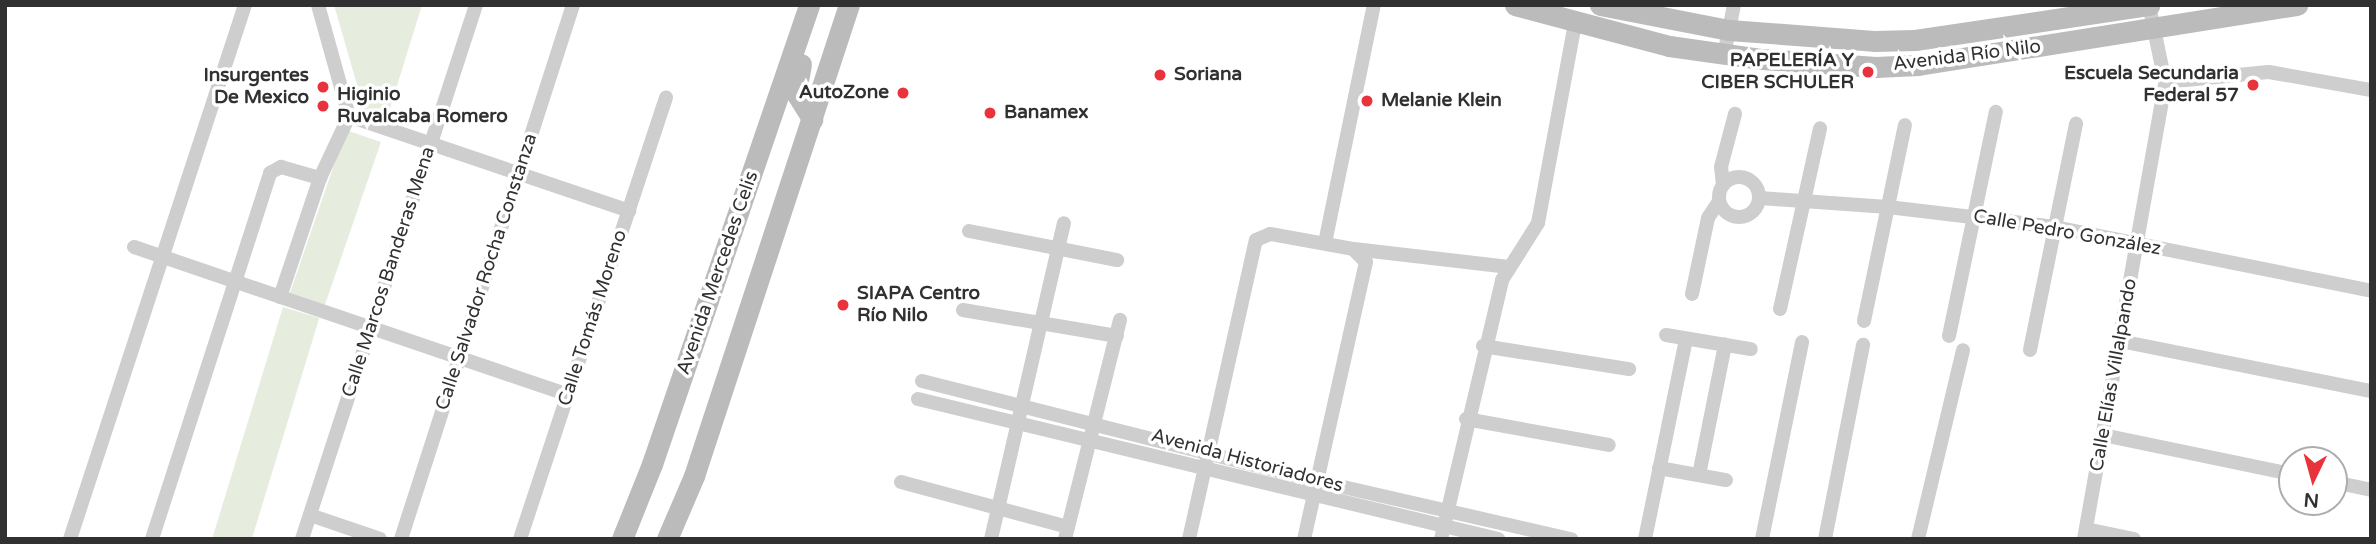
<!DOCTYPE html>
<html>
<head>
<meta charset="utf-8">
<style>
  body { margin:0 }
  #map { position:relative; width:2376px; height:544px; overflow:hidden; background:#fff; font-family:"Varela Round",sans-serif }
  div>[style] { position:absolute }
  .green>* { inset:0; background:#e6eddf; transform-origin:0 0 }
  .minor>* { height:14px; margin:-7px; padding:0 7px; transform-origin:7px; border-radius:7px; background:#cecece }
  .minor>.ring { margin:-7px; padding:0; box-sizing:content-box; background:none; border:14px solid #cecece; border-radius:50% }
  .secondary>* { height:21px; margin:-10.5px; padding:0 10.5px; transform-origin:10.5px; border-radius:10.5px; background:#bbb }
  .dots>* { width:19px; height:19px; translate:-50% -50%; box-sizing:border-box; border:4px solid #fff; border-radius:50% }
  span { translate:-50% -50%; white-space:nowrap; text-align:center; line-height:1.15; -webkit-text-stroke:7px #fff; paint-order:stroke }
  .street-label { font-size:19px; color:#313131 }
  .poi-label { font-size:19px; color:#313131; font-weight:700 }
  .right { translate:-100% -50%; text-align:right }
  .left { translate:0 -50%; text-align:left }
  .frame { position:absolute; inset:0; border:7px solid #313131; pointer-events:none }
  .north { position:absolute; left:2278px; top:446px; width:70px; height:70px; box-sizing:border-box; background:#fff; border:2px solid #adadad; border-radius:50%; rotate:185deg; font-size:19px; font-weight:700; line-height:28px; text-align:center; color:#313131 }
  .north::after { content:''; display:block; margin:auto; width:24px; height:32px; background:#e8323c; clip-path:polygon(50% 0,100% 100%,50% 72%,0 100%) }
</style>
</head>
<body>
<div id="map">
  <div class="green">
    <div style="clip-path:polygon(334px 5px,422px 5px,387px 118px,364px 109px)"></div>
    <div style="left:346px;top:130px;width:37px;height:172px;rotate:19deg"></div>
    <div style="left:283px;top:307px;width:38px;height:244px;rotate:17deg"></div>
  </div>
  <div class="minor">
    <div style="left:318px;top:5px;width:115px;rotate:74.4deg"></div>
    <div style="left:1724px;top:55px;width:51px;rotate:-78.7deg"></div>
    <div style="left:2165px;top:82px;width:104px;rotate:-5.5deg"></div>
    <div style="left:2269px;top:72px;width:104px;rotate:10deg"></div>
    <div style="left:349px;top:116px;width:296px;rotate:18.7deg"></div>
    <div class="ring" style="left:1719px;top:177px;width:26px;height:26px"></div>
    <div style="left:1723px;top:185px;width:18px;rotate:-96deg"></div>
    <div style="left:1721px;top:167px;width:55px;rotate:-75.2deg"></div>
    <div style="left:1760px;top:198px;width:128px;rotate:4deg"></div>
    <div style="left:1888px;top:207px;width:168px;rotate:6.8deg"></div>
    <div style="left:2055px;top:227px;width:322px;rotate:11.4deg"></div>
    <div style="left:969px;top:231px;width:151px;rotate:11.1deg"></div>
    <div style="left:1325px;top:243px;width:243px;rotate:-78.4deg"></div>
    <div style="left:134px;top:247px;width:459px;rotate:18.8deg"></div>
    <div style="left:1354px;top:249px;width:156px;rotate:6.6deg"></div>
    <div style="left:1692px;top:294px;width:78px;rotate:-78.1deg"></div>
    <div style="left:1708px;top:218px;width:20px;rotate:-57deg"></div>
    <div style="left:280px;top:297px;width:126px;rotate:-71.4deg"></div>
    <div style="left:320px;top:178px;width:68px;rotate:-64.9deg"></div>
    <div style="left:1780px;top:309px;width:185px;rotate:-77.5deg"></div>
    <div style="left:963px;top:310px;width:156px;rotate:9.6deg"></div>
    <div style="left:1864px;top:321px;width:200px;rotate:-78.2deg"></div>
    <div style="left:1666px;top:335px;width:86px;rotate:9.4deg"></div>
    <div style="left:1949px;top:336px;width:229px;rotate:-78.2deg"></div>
    <div style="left:2120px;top:341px;width:256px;rotate:11.3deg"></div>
    <div style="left:1483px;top:346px;width:148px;rotate:9deg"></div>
    <div style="left:2030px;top:350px;width:231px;rotate:-78.5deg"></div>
    <div style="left:922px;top:381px;width:407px;rotate:14.2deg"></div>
    <div style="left:1317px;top:481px;width:261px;rotate:12.9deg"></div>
    <div style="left:918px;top:399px;width:597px;rotate:13.57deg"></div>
    <div style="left:1466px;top:419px;width:145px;rotate:10.3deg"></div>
    <div style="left:2103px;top:435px;width:193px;rotate:11.7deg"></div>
    <div style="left:1659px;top:468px;width:68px;rotate:10.2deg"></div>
    <div style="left:1699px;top:475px;width:133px;rotate:-78.7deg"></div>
    <div style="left:901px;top:482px;width:173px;rotate:15.1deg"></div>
    <div style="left:2334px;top:482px;width:38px;rotate:12deg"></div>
    <div style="left:310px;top:515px;width:74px;rotate:18.9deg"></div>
    <div style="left:2086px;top:529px;width:49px;rotate:11.8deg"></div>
    <div style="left:70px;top:539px;width:562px;rotate:-71.86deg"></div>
    <div style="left:152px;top:539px;width:385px;rotate:-72.1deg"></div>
    <div style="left:270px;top:173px;width:13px;rotate:-29deg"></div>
    <div style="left:281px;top:167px;width:41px;rotate:15.8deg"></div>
    <div style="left:302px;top:539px;width:562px;rotate:-71.95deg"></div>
    <div style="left:401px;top:539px;width:561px;rotate:-72.15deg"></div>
    <div style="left:520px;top:539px;width:465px;rotate:-71.7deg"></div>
    <div style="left:991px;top:539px;width:324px;rotate:-77deg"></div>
    <div style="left:1065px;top:539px;width:226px;rotate:-75.9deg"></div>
    <div style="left:1189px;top:539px;width:306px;rotate:-77.4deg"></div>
    <div style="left:1256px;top:240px;width:15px;rotate:-23deg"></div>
    <div style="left:1270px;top:234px;width:84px;rotate:10.2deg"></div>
    <div style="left:1353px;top:249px;width:18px;rotate:45deg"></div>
    <div style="left:1366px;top:262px;width:284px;rotate:102.6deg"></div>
    <div style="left:1441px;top:539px;width:266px;rotate:-76.7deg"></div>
    <div style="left:1502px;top:280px;width:67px;rotate:-57.7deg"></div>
    <div style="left:1538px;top:223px;width:203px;rotate:-79.5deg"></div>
    <div style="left:1645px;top:539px;width:204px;rotate:-78.4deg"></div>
    <div style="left:1762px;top:539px;width:201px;rotate:-78.5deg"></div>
    <div style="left:1825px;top:539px;width:198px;rotate:-78.9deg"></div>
    <div style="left:1918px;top:539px;width:194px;rotate:-76.6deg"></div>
    <div style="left:2084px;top:539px;width:464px;rotate:-79.9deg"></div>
    <div style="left:2165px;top:82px;width:79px;rotate:-101.7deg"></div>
  </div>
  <div class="secondary">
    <div style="left:1515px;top:5px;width:159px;rotate:14.9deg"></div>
    <div style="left:1669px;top:46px;width:94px;rotate:8deg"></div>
    <div style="left:1762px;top:59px;width:114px;rotate:4deg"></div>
    <div style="left:1876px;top:67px;width:42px;rotate:-2.7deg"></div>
    <div style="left:1918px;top:65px;width:384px;rotate:-9deg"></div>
    <div style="left:1600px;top:5px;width:131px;rotate:11deg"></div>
    <div style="left:1729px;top:30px;width:145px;rotate:4.3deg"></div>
    <div style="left:1874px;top:41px;width:41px;rotate:-1.4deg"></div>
    <div style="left:1915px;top:40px;width:237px;rotate:-8.5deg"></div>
    <div style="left:801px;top:64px;width:29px;rotate:100deg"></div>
    <div style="left:796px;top:93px;width:31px;rotate:58deg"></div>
    <div style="left:622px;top:539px;width:81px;rotate:-68.2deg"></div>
    <div style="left:652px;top:464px;width:485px;rotate:-71.1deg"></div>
    <div style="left:667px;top:539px;width:69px;rotate:-66.8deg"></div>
    <div style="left:694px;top:476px;width:496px;rotate:-71.8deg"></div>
  </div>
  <div class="dots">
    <div style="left:1868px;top:72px;background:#e8323c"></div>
    <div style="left:1160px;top:75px;background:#e8323c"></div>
    <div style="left:2253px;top:85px;background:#e8323c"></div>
    <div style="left:323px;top:87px;background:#e8323c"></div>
    <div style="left:903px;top:93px;background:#e8323c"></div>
    <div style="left:1367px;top:101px;background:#e8323c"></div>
    <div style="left:323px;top:106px;background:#e8323c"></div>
    <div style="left:990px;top:113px;background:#e8323c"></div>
    <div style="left:843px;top:305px;background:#e8323c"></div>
  </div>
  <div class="street-label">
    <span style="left:1967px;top:56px;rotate:-7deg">Avenida Río Nilo</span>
    <span style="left:2067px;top:233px;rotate:10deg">Calle Pedro González</span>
    <span style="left:389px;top:272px;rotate:-72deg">Calle Marcos Banderas Mena</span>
    <span style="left:487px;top:272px;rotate:-72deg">Calle Salvador Rocha Constanza</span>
    <span style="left:718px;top:273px;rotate:-71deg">Avenida Mercedes Celis</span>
    <span style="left:593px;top:318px;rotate:-72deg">Calle Tomás Moreno</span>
    <span style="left:2114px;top:375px;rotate:-80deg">Calle Elías Villalpando</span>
    <span style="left:1247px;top:461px;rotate:15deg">Avenida Historiadores</span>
  </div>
  <div class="poi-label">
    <span class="right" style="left:1854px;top:72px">PAPELERÍA Y<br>CIBER SCHULER</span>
    <span class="right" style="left:2239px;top:85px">Escuela Secundaria<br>Federal 57</span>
    <span class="left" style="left:1174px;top:75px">Soriana</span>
    <span class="right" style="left:309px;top:87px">Insurgentes<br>De Mexico</span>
    <span class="right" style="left:889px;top:93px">AutoZone</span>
    <span class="left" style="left:337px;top:106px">Higinio<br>Ruvalcaba Romero</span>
    <span class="left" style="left:1381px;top:101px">Melanie Klein</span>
    <span class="left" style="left:1004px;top:113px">Banamex</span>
    <span class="left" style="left:857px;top:305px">SIAPA Centro<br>Río Nilo</span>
  </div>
  <div class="frame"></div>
  <div class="north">N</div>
</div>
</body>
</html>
